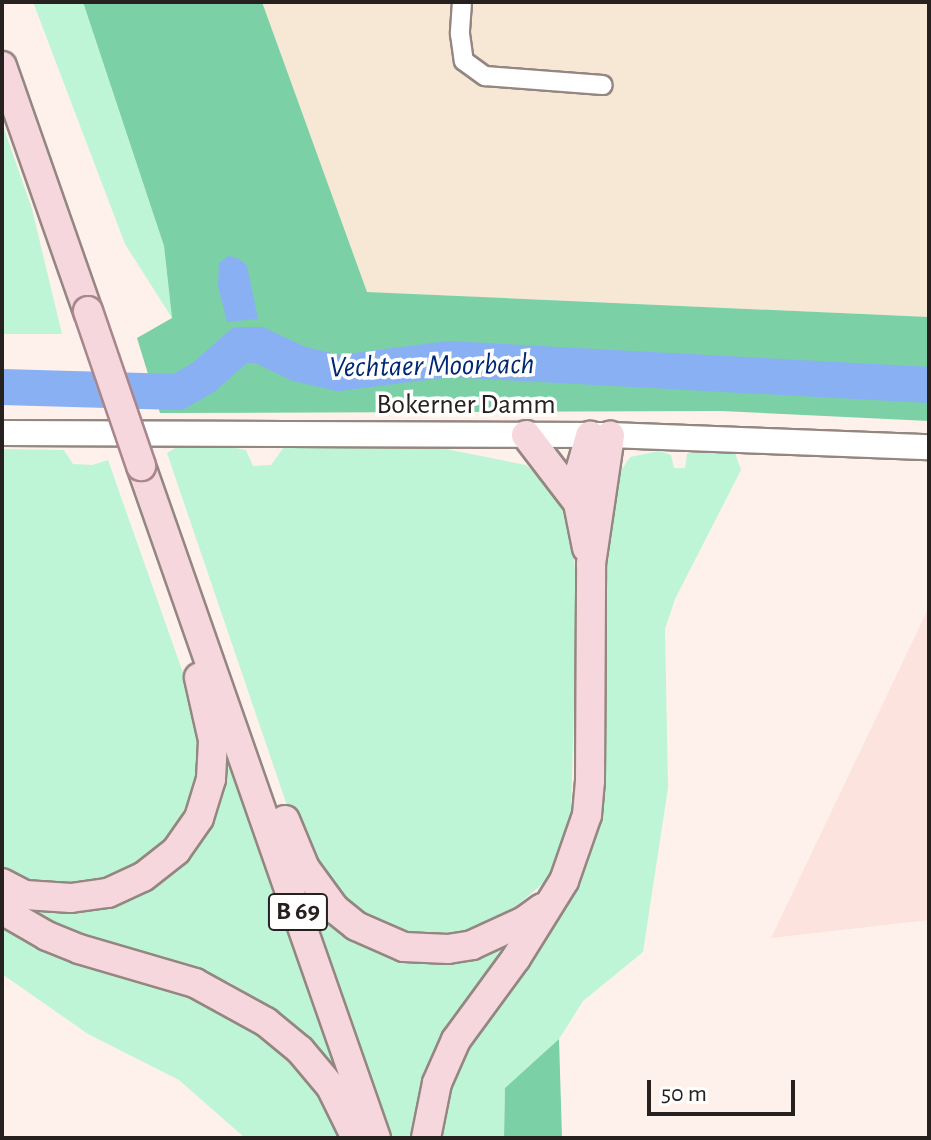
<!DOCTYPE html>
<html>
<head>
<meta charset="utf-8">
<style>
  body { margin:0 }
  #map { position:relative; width:931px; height:1140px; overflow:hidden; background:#fef1eb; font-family:"Alegreya Sans",sans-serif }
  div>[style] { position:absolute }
  .commercial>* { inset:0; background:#fde3dd }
  .industrial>* { inset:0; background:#f7e7d5 }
  .green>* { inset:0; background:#bef5d7 }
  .forest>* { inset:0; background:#7bd1a5 }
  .water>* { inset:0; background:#8ab0f4 }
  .river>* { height:36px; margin:-18px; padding:0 18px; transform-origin:18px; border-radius:18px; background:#8ab0f4 }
  .roads { filter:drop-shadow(2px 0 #948680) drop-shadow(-2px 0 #948680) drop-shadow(0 2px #948680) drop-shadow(0 -2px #948680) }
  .minor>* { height:18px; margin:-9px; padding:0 9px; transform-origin:9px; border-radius:9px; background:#fff }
  .secondary>* { height:24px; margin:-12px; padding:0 12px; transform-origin:12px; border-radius:12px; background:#fff }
  .primary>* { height:28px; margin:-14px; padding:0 14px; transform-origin:14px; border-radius:14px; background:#f6d7de }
  .bridges { filter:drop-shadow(2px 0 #a9868c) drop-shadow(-2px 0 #a9868c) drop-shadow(0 2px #a9868c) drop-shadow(0 -2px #a9868c) }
  .primary-bridge>* { height:28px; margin:-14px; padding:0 14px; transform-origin:14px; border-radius:14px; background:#f6d7de }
  span { translate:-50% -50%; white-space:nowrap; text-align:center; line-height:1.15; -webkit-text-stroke:7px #fff; paint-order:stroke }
  .shield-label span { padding:2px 6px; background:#fff; border:2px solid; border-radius:6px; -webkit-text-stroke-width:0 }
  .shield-label { font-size:26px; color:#26201e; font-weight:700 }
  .street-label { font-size:28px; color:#26201e }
  .water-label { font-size:30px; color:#002773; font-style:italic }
  .frame { position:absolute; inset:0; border:4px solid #26201e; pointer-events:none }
  .scale { position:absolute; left:647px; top:1080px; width:148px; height:36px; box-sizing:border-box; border:4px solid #26201e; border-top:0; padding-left:10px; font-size:24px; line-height:28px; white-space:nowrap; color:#26201e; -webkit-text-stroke:6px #fff; paint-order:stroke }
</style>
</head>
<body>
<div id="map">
  <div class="commercial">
    <div style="clip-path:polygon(929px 607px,929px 920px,771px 938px)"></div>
  </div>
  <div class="industrial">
    <div style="clip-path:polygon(262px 2px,929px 2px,929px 317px,366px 292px)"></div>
  </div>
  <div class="green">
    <div style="clip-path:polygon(33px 2px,83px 2px,164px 246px,172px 318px,125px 244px)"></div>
    <div style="clip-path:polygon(2px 123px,32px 209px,62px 334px,2px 334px)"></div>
    <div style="clip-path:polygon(225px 446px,246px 450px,253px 466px,271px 465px,284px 447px,436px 447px,526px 465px,556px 490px,567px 514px,573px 543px,577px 600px,571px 812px,563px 847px,548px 879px,501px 919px,475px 930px,436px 935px,402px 932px,377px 923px,352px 906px,327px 881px,297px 835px,167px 453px,177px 447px)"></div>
    <div style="clip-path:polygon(2px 449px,64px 450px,73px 464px,92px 465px,108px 460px,200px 721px,199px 778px,172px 834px,152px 855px,124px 874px,83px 886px,25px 880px,2px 869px)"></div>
    <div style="clip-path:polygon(696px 449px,734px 450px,741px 470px,675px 599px,665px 629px,668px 788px,643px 952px,583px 1001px,559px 1039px,505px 1088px,504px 1138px,437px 1138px,456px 1066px,486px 1013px,568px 905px,588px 863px,603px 798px,604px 615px,613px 500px,620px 472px,630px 457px,659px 451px,671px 455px,674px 468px,685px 468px,687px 454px)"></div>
    <div style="clip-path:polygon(227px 747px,336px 1065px,331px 1069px,273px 1008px,229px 982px,186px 965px,41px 922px,8px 897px,162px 879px)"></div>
    <div style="clip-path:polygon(309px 904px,315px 905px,391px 957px,433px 963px,475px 958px,508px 941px,513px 944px,459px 1009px,439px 1049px,413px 1138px,389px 1138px)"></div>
    <div style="clip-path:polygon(2px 927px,33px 945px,95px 967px,183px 990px,271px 1040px,336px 1115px,345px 1138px,245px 1138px,179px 1080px,88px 1034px,2px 974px)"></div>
  </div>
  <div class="forest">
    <div style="clip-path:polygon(83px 2px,262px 2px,367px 292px,929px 317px,929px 421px,721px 411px,160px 413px,137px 338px,172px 318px,164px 246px)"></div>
    <div style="clip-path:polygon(559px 1039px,562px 1138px,504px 1138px,505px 1088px)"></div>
  </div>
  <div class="water">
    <div style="clip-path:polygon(228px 256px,238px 258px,247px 266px,258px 319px,227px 322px,218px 286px,219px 263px)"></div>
  </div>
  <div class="river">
    <div style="left:2px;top:387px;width:176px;rotate:1.6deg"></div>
    <div style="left:178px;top:392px;width:30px;rotate:-30deg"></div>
    <div style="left:204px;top:377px;width:48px;rotate:-41.6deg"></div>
    <div style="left:240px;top:345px;width:19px"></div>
    <div style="left:259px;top:345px;width:44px;rotate:25.4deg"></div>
    <div style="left:299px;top:364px;width:41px;rotate:12.7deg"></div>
    <div style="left:339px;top:373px;width:110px;rotate:-7.3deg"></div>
    <div style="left:448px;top:359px;width:482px;rotate:3.1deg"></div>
  </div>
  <div class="roads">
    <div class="minor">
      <div style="left:462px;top:2px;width:32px;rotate:94deg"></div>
      <div style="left:460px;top:34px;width:27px;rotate:82deg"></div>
      <div style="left:464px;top:61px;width:26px;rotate:36deg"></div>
      <div style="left:485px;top:76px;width:118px;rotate:4.4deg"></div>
    </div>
    <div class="secondary">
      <div style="left:2px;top:433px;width:608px;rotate:0.19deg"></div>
      <div style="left:610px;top:435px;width:319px;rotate:2.2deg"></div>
    </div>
    <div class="primary">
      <div style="left:2px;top:66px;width:260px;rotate:70.7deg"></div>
      <div style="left:526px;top:435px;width:86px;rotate:52.6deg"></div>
      <div style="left:141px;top:466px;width:712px;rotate:70.73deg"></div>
      <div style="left:587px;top:548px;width:46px;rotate:-101.3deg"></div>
      <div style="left:578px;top:503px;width:32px;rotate:-86deg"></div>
      <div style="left:580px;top:471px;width:37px;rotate:-74deg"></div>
      <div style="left:285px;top:820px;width:52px;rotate:67.4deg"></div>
      <div style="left:305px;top:868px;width:51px;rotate:53.8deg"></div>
      <div style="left:335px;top:909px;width:27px;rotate:39deg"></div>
      <div style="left:356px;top:926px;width:52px;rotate:23.6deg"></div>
      <div style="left:404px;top:947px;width:44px;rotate:2.6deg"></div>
      <div style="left:448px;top:949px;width:24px;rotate:-9deg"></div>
      <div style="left:472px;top:945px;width:57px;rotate:-24.8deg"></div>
      <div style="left:524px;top:921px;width:22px;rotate:-36deg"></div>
      <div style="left:2px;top:883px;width:26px;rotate:28deg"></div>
      <div style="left:25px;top:895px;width:46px;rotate:3.7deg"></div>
      <div style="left:71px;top:898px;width:37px;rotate:-8deg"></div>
      <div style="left:108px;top:893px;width:38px;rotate:-25deg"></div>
      <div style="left:143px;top:877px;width:42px;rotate:-38.2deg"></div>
      <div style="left:176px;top:851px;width:40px;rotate:-55.1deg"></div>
      <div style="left:199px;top:818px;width:41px;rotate:-72.9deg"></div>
      <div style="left:211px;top:779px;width:39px;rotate:-87deg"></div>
      <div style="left:213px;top:740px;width:64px;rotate:-102.7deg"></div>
      <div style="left:2px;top:910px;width:52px;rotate:30deg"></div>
      <div style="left:47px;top:936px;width:35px;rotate:22deg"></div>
      <div style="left:79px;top:949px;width:121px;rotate:16.3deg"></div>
      <div style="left:195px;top:983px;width:81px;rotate:28.8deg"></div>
      <div style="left:266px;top:1022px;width:44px;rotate:39.5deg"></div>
      <div style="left:300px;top:1050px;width:48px;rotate:50deg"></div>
      <div style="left:331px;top:1087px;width:57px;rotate:63.9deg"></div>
      <div style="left:426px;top:1138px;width:56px;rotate:-78.7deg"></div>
      <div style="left:437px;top:1083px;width:47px;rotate:-66.2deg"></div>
      <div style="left:456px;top:1040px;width:102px;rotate:-53.8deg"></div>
      <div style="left:516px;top:958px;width:91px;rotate:-58.1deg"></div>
      <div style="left:564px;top:881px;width:70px;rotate:-70.8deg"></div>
      <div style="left:587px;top:815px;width:34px;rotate:-85deg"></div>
      <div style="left:590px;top:781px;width:217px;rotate:-89.7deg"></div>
      <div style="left:591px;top:564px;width:130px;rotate:-81.6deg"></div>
    </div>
  </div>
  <div class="bridges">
    <div class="primary-bridge">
      <div style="left:88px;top:311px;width:164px;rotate:71.1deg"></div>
    </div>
  </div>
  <div class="shield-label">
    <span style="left:298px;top:912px">B 69</span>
  </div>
  <div class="street-label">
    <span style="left:466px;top:405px">Bokerner Damm</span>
  </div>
  <div class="water-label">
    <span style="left:432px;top:366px;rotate:-1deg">Vechtaer Moorbach</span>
  </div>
  <div class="frame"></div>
  <div class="scale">50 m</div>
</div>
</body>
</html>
